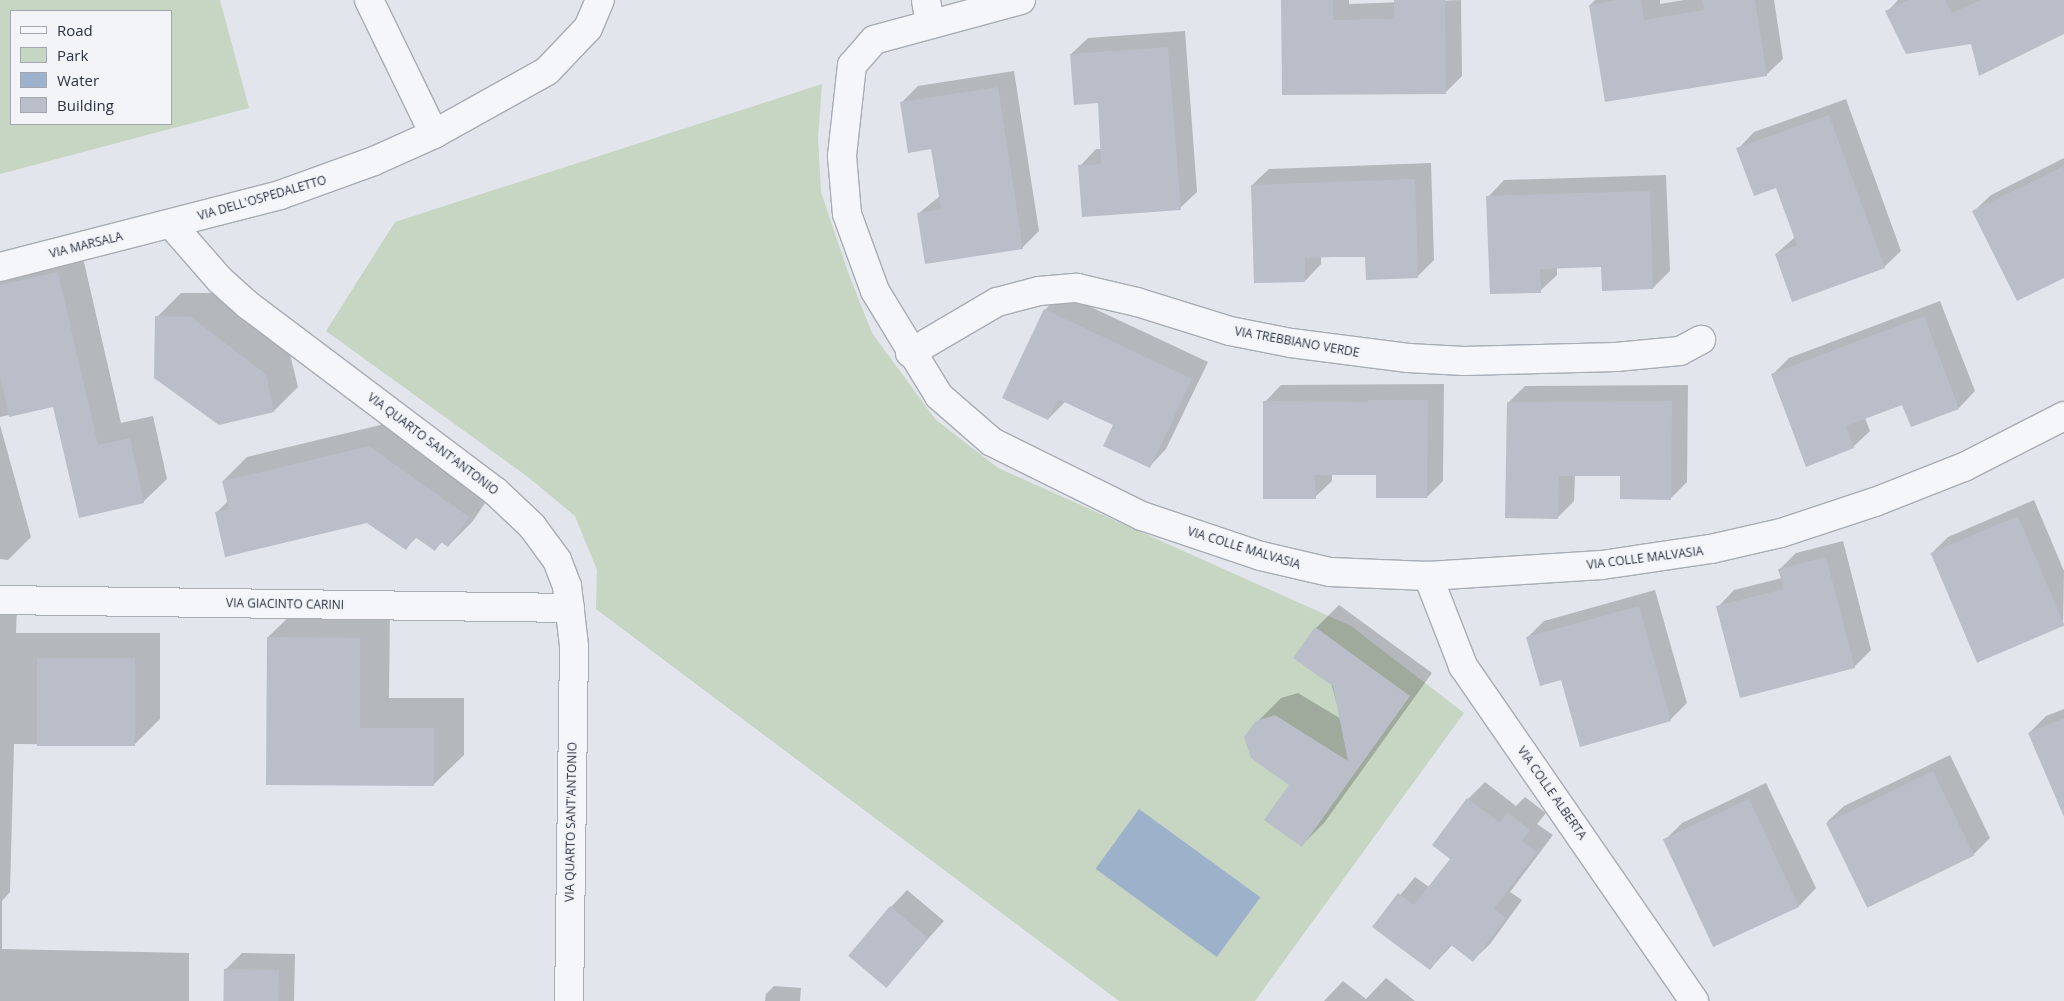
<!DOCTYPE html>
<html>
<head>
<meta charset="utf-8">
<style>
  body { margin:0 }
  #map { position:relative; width:2064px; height:1001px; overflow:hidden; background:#e2e5eb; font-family:"Open Sans",sans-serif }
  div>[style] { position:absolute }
  .green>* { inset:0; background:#c7d5c3 }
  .water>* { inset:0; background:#9db1cb; transform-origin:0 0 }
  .shadow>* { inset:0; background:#0003 }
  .building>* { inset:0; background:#b9bec8; transform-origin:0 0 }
  .roads { filter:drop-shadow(1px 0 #a7acb5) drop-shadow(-1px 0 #a7acb5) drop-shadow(0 1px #a7acb5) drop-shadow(0 -1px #a7acb5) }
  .street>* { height:28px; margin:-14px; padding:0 14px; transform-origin:14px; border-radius:14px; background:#f5f6f9 }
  span { translate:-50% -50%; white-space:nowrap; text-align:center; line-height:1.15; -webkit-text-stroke:4.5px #f2f4f8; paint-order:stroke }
  .street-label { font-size:12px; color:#2a3243 }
  .legend { position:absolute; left:10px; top:10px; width:162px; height:115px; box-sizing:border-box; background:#f2f4f8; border:1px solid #a2a6b0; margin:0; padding:6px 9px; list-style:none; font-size:15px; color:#2a3243 }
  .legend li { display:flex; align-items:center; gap:10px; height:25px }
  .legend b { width:25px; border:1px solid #a2a6b0 }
</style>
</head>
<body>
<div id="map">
  <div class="green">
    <div style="clip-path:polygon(evenodd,0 0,220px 0,249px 108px,0 174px,0 0,11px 11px,171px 11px,171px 124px,11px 124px,11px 11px)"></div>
    <div style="clip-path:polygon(822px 84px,818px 138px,821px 192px,849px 275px,872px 333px,935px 419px,998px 468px,1351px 626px,1464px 713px,1255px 1001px,1119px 1001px,596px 609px,597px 570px,575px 516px,528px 477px,326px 331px,395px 222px)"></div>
  </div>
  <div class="water">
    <div style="left:1139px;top:809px;width:150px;height:74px;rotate:36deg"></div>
  </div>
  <div class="shadow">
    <div style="clip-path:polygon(1283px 0,1349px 0,1349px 4px,1461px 0,1462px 76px,1445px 93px)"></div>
    <div style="clip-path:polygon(1595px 0,1660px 0,1660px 4px,1684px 0,1774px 0,1783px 59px,1766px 75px,1590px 5px)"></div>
    <div style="clip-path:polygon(1898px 0,2064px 0,2064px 33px,1972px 43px,1887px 12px)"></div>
    <div style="clip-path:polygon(1185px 31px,1197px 192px,1180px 208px,1080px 166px,1096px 149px,1101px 149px,1099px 102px,1071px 54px,1088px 38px)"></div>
    <div style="clip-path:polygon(1014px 71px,1039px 231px,1022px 248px,919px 213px,940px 196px,932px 148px,902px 102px,918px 86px)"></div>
    <div style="clip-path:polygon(1846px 99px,1901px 251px,1884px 267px,1776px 254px,1795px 237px,1777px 187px,1738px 149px,1754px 132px)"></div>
    <div style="clip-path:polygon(2064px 158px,2064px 275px,1974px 211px,1991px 195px)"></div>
    <div style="clip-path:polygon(1431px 163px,1434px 260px,1417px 277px,1366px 255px,1321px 256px,1321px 264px,1305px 281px,1252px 185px,1269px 169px)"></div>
    <div style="clip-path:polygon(1666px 175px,1670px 271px,1653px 288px,1602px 266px,1557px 267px,1557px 275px,1540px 291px,1488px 197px,1504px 180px)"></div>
    <div style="clip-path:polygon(81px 249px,121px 423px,153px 416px,167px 479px,143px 502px,54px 405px,0 417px,0 271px)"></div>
    <div style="clip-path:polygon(181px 293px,215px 293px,289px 350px,298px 387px,274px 411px,157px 317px)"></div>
    <div style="clip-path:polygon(1061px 293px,1208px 362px,1166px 449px,1150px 466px,1115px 424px,1065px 402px,1048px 419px,1045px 310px)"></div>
    <div style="clip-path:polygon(1940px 301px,1975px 391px,1959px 408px,1912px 425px,1903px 403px,1865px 418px,1870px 431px,1853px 447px,1772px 375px,1789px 358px)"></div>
    <div style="clip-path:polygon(1444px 384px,1443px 481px,1427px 497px,1377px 474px,1332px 474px,1332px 481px,1315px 497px,1265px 402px,1281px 385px)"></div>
    <div style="clip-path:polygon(1688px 385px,1687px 482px,1671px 498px,1621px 475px,1575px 475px,1574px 501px,1558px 517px,1508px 403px,1525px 386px)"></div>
    <div style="clip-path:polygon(393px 422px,492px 493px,472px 522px,448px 546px,442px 542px,435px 549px,417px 537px,406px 548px,368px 521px,216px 513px,228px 501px,223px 481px,247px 457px)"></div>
    <div style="clip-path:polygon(0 425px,31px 537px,8px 560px,0 559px)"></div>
    <div style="clip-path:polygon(2034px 500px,2064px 571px,2063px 625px,1932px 553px,1948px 537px)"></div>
    <div style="clip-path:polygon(1843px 541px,1871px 650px,1854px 667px,1718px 607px,1734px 590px,1782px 578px,1780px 569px,1796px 553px)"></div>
    <div style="clip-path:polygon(1655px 590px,1687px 703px,1670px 720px,1562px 678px,1528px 637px,1544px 621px)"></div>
    <div style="clip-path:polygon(1339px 605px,1432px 673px,1324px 823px,1302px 845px,1290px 785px,1257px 722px,1281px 698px,1298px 693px,1341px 719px,1316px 628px)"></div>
    <div style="clip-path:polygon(0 606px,17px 607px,16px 633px,160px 633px,160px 719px,134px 745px,14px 744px,10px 892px,2px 901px,2px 949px,189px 953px,189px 1001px,0 1001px)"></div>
    <div style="clip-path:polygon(299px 607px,390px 608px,389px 698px,464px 698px,464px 755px,433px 785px,267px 784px,268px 637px)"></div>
    <div style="clip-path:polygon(2064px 709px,2064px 815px,2029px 733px,2046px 716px)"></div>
    <div style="clip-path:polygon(1950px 755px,1990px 838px,1973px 855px,1867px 905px,1827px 822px,1844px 806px)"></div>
    <div style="clip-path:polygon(1485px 782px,1516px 806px,1525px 797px,1546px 813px,1537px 824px,1553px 835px,1510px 892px,1522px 900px,1490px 944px,1473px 960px,1452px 945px,1430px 969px,1374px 927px,1415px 877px,1429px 887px,1452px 859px,1468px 799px)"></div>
    <div style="clip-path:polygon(1766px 783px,1816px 888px,1800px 905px,1716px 945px,1665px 840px,1682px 823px)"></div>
    <div style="clip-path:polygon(907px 890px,944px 921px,886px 986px,891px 907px)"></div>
    <div style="clip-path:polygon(242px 953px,295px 954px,294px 1001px,225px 1001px,225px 970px)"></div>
    <div style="clip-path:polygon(1386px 978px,1415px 1001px,1324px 1001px,1343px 981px,1366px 999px)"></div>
    <div style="clip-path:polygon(774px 986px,801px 988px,800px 1001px,765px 1001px,766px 994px)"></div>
  </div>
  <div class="building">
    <div style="clip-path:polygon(1281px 0,1333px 0,1333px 20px,1394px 19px,1394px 0,1445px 0,1446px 94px,1282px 95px)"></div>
    <div style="clip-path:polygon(1617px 0,1641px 0,1644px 20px,1704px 10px,1702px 0,1755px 0,1767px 76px,1605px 102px,1589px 5px)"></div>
    <div style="clip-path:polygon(1908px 0,1945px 0,1952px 13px,1980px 0,2064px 0,2064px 34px,1979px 76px,1971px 44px,1906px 54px,1885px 11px)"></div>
    <div style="clip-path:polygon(1168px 47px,1181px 210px,1082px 217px,1078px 165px,1101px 164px,1098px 103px,1074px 105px,1070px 54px)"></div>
    <div style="clip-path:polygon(998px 87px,1023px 249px,925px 264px,917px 213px,941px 209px,931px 149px,908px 153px,900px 102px)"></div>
    <div style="clip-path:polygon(1829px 115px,1885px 268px,1792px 302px,1775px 254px,1797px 245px,1776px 188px,1754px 196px,1736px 148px)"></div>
    <div style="clip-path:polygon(2064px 166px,2064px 278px,2017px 301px,1972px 211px)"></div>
    <div style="clip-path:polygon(1415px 179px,1418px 278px,1366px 280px,1365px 257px,1332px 257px,1305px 258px,1305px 282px,1254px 283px,1251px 185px)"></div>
    <div style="clip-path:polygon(1650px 191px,1653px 289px,1602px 291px,1601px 267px,1540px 269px,1541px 293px,1490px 294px,1486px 196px)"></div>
    <div style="clip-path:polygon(58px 272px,98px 445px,130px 438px,144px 503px,79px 518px,53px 407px,9px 417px,0 376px,0 285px)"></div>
    <div style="clip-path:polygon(1044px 309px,1192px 379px,1150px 468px,1103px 446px,1113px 425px,1058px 399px,1048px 420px,1002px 398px)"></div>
    <div style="clip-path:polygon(155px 316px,191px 317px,266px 374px,274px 412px,219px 425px,154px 378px)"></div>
    <div style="clip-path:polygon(1924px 316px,1959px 409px,1911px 427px,1902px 405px,1846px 426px,1854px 448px,1806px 467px,1771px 374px)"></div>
    <div style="clip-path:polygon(1368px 400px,1428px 400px,1427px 498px,1376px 498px,1376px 475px,1315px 475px,1316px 499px,1263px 499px,1263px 401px,1368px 402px)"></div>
    <div style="clip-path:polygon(1672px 401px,1671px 500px,1620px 499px,1620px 476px,1559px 476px,1558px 519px,1505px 518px,1507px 402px)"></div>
    <div style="clip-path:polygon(369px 446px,469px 517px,448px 547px,441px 542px,435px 551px,415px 537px,406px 550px,367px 523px,225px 557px,215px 512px,229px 509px,222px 481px)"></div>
    <div style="left:2018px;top:516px;width:119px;height:95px;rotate:67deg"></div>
    <div style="clip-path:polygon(1826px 557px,1855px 668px,1740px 698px,1716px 606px,1784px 589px,1778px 569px)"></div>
    <div style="clip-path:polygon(1639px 606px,1671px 721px,1580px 747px,1561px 680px,1540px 686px,1526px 637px)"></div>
    <div style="clip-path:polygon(1315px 627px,1410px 696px,1302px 847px,1264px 820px,1289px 785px,1251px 758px,1244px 737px,1256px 721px,1275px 715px,1348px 761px,1333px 686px,1293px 658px)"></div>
    <div style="clip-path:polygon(267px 637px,360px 638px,360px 728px,434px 728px,434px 786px,266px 785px)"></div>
    <div style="left:37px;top:658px;width:98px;height:88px"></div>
    <div style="clip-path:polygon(2064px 718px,2064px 817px,2028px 733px)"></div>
    <div style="left:1933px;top:771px;width:94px;height:119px;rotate:64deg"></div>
    <div style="clip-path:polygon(1467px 798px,1500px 823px,1507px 812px,1530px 830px,1522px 841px,1537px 852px,1494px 909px,1506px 918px,1473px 962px,1450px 944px,1430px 970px,1372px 927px,1398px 893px,1414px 905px,1450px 859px,1432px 845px)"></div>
    <div style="left:1749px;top:799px;width:119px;height:95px;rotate:65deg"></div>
    <div style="left:890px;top:906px;width:50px;height:65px;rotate:40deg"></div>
    <div style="left:224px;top:969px;width:55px;height:32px;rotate:1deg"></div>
  </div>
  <div class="roads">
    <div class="street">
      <div style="left:369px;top:0;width:149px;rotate:64.1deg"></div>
      <div style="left:926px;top:0;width:24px;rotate:81deg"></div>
      <div style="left:1021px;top:0;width:152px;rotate:164.8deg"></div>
      <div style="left:874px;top:40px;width:33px;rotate:131deg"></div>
      <div style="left:852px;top:65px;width:92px;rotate:96.3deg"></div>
      <div style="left:842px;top:156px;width:58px;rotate:85.1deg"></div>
      <div style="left:847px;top:214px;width:82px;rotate:70deg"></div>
      <div style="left:875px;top:291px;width:123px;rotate:58.6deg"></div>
      <div style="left:939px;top:396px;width:70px;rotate:41deg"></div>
      <div style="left:992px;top:442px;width:167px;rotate:26.3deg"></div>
      <div style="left:1142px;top:516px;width:126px;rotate:18.6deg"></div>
      <div style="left:1261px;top:556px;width:71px;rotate:13.1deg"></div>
      <div style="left:1330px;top:572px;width:98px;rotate:2.3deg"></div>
      <div style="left:1428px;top:576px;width:174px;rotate:-3.6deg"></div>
      <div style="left:1602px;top:565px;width:110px;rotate:-8.4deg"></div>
      <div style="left:1711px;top:549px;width:72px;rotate:-12.9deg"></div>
      <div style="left:1781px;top:533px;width:99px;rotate:-18.3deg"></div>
      <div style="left:1875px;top:502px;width:96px;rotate:-21.5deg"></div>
      <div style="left:1964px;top:467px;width:112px;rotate:-27deg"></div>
      <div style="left:171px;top:224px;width:74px;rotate:48.8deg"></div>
      <div style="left:220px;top:280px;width:38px;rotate:42deg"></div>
      <div style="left:248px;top:305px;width:309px;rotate:37deg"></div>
      <div style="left:495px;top:491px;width:51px;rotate:43.4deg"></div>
      <div style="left:532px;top:526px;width:42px;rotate:53.7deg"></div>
      <div style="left:557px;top:560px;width:28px;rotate:69deg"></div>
      <div style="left:567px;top:586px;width:60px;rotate:83.3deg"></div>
      <div style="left:574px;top:646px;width:355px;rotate:90.8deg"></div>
      <div style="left:0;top:267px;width:289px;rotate:-14.4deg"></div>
      <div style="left:280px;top:195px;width:100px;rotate:-19.9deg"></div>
      <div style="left:374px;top:161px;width:66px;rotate:-24.2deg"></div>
      <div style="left:434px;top:134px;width:129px;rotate:-29.1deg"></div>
      <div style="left:547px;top:71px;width:59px;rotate:-46.4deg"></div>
      <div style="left:588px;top:28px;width:30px;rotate:-67deg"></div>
      <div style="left:910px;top:353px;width:101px;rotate:-30.4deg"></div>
      <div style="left:997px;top:302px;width:43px;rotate:-14.7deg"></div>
      <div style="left:1039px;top:291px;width:38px;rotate:-5deg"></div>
      <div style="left:1077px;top:288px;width:62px;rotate:13.1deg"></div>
      <div style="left:1137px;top:302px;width:97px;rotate:17.3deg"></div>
      <div style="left:1230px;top:331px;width:62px;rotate:11.1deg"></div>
      <div style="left:1291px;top:343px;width:118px;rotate:7.3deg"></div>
      <div style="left:1408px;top:358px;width:56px;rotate:3.1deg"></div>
      <div style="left:1464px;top:361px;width:152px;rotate:-1.5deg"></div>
      <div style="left:1616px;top:357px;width:64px;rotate:-5.4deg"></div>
      <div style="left:1680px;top:351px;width:24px;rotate:-28deg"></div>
      <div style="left:1428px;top:576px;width:97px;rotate:68.7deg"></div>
      <div style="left:1463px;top:666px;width:407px;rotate:55.4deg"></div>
      <div style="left:0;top:600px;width:570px;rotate:0.8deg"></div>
    </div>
  </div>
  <div class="street-label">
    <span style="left:262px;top:198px;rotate:-16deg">VIA DELL'OSPEDALETTO</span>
    <span style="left:86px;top:245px;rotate:-14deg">VIA MARSALA</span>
    <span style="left:1297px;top:342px;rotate:10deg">VIA TREBBIANO VERDE</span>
    <span style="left:433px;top:444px;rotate:37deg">VIA QUARTO SANT'ANTONIO</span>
    <span style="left:1244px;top:548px;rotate:17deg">VIA COLLE MALVASIA</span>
    <span style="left:1645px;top:558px;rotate:-7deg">VIA COLLE MALVASIA</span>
    <span style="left:285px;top:604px;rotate:1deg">VIA GIACINTO CARINI</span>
    <span style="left:1552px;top:793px;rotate:55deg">VIA COLLE ALBERTA</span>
    <span style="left:571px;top:822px;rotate:-89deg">VIA QUARTO SANT'ANTONIO</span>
  </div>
  <ul class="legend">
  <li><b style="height:6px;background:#f5f6f9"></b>Road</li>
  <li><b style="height:14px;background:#c7d5c3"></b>Park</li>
  <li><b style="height:14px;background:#9db1cb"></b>Water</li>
  <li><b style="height:14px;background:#b9bec8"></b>Building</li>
  </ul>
</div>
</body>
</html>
